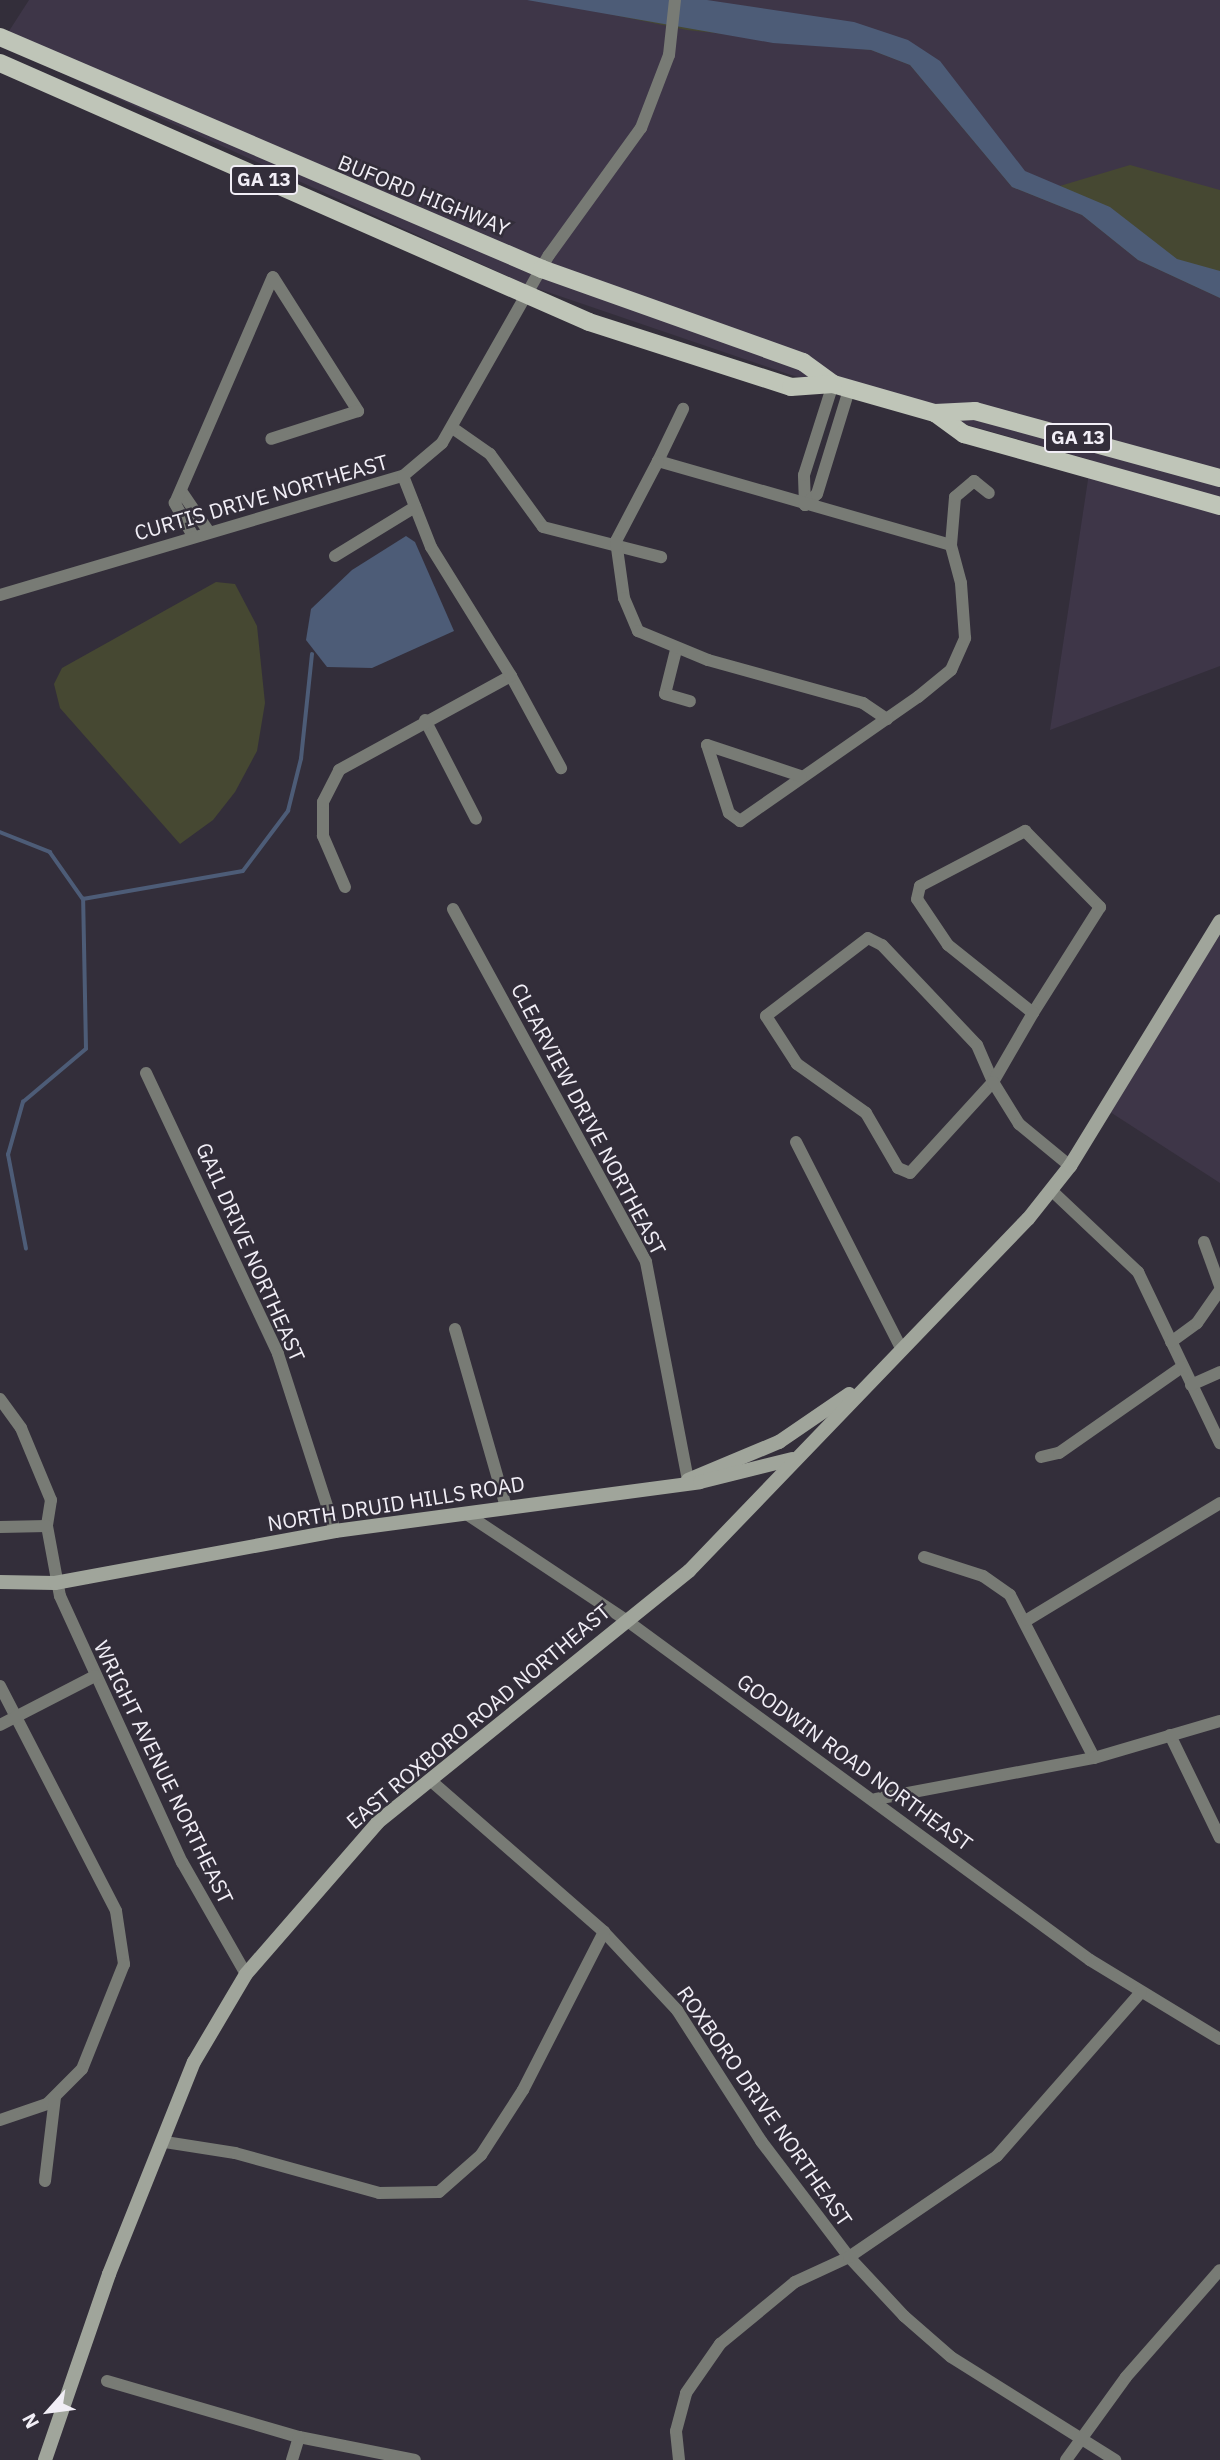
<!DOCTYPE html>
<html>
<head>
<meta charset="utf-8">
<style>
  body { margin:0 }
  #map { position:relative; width:1220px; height:2460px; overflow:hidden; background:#332e3a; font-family:"IBM Plex Sans",sans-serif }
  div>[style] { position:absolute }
  .built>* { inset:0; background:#3e3648 }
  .green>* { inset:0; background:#464832 }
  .water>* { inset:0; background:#4d5c77 }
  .stream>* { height:3.5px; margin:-1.75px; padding:0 1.75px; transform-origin:1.75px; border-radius:1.75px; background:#4d5c77 }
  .street>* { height:12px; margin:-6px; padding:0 6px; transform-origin:6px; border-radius:6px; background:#787b75 }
  .secondary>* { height:14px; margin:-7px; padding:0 7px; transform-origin:7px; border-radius:7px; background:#a0a59b }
  .primary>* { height:18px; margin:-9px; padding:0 9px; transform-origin:9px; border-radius:9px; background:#bfc5b8 }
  span { translate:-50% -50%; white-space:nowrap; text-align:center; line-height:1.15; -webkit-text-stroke:5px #332e3a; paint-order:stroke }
  .shield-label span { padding:2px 5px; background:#332e3a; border:2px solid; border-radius:5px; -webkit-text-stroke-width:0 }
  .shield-label { font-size:19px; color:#f1eef6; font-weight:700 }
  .street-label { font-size:21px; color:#f1eef6 }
  .north { position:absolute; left:14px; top:2376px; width:70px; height:70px; -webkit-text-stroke:5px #332e3a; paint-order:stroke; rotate:242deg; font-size:19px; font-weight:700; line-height:28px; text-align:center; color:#f1eef6 }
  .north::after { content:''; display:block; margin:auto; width:24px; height:32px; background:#f1eef6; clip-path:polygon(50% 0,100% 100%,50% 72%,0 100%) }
</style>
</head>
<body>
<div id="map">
  <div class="built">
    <div style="clip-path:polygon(29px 0,1220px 0,1220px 666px,1050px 730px,1091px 460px,791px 375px,527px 285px,0 45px)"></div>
    <div style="clip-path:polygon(1220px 935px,1220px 1183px,1107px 1110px)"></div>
  </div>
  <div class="green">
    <div style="clip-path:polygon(541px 0,637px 0,917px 59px,1043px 191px,1130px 165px,1220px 190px,1220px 298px,1138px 260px,1082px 215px,1012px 187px,910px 65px,871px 50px,687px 30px)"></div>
    <div style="clip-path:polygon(216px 582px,235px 584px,257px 626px,265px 703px,257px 751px,235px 792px,213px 820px,180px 844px,60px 708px,54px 684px,62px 668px)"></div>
  </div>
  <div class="water">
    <div style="clip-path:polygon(527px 0,707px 0,854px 22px,908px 40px,940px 61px,1025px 171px,1110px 207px,1177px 259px,1220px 271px,1220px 298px,1138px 260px,1082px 215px,1012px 187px,910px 65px,871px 50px,773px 43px)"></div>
    <div style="clip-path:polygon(406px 536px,415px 542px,454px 631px,372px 668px,327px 667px,306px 640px,311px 609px,352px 570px)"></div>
  </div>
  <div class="stream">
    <div style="left:0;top:832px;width:54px;rotate:21.8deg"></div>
    <div style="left:50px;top:852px;width:57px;rotate:54.9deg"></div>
    <div style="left:83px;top:899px;width:162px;rotate:-9.9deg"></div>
    <div style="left:243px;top:871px;width:75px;rotate:-53.1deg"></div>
    <div style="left:288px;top:811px;width:54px;rotate:-76deg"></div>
    <div style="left:301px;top:759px;width:105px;rotate:-84deg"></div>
    <div style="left:26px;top:1249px;width:96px;rotate:-100.8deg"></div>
    <div style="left:8px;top:1155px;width:55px;rotate:-74.2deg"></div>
    <div style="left:23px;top:1102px;width:82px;rotate:-40.1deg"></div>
    <div style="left:86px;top:1049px;width:150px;rotate:-91.1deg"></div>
  </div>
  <div class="street">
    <div style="left:454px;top:429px;width:44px;rotate:34.8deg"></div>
    <div style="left:490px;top:454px;width:90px;rotate:54deg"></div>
    <div style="left:543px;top:527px;width:122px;rotate:14.3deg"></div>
    <div style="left:658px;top:461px;width:58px;rotate:-64.3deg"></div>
    <div style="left:181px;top:491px;width:50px;rotate:55.7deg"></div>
    <div style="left:805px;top:505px;width:30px;rotate:-92deg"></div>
    <div style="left:804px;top:475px;width:96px;rotate:-72.3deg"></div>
    <div style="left:805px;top:505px;width:16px;rotate:-43deg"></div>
    <div style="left:817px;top:494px;width:109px;rotate:-72.9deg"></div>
    <div style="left:193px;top:536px;width:38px;rotate:-119deg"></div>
    <div style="left:175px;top:503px;width:246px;rotate:-66.6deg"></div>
    <div style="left:273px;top:277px;width:159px;rotate:57.6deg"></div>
    <div style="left:358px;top:411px;width:91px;rotate:162.2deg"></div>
    <div style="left:951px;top:545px;width:48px;rotate:-85.2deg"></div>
    <div style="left:955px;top:497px;width:25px;rotate:-40deg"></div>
    <div style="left:974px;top:481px;width:19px;rotate:39deg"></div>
    <div style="left:335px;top:556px;width:94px;rotate:-31.5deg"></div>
    <div style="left:0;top:595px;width:420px;rotate:-16.5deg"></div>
    <div style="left:403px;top:476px;width:51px;rotate:-40.2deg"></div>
    <div style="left:442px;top:443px;width:216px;rotate:-60.4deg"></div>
    <div style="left:549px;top:255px;width:157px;rotate:-54.1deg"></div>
    <div style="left:641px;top:128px;width:78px;rotate:-69deg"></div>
    <div style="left:669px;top:55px;width:55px;rotate:-83.8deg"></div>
    <div style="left:676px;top:650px;width:45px;rotate:104deg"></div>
    <div style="left:665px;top:694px;width:26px;rotate:16deg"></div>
    <div style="left:511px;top:676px;width:105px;rotate:61.5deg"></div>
    <div style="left:425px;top:720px;width:111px;rotate:62.7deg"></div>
    <div style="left:707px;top:745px;width:71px;rotate:72.1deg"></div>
    <div style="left:729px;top:813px;width:14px;rotate:36deg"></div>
    <div style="left:740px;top:821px;width:217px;rotate:-34.9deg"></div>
    <div style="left:918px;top:697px;width:43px;rotate:-39.3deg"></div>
    <div style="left:951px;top:670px;width:35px;rotate:-66deg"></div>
    <div style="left:965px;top:638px;width:55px;rotate:-94.2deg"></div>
    <div style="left:961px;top:583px;width:39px;rotate:-105deg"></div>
    <div style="left:951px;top:545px;width:305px;rotate:-164deg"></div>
    <div style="left:658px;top:461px;width:90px;rotate:117.7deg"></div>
    <div style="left:616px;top:541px;width:58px;rotate:82deg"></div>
    <div style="left:624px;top:598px;width:36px;rotate:67deg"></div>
    <div style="left:638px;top:631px;width:76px;rotate:22.5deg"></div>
    <div style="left:708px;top:660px;width:161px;rotate:15.5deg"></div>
    <div style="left:863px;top:703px;width:29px;rotate:34deg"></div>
    <div style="left:707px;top:745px;width:99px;rotate:18.3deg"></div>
    <div style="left:1025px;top:831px;width:107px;rotate:45.4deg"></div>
    <div style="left:1100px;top:907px;width:125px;rotate:122.3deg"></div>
    <div style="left:1033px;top:1013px;width:109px;rotate:-141.3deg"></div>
    <div style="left:948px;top:945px;width:55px;rotate:-124deg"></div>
    <div style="left:917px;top:899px;width:13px;rotate:-77deg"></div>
    <div style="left:920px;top:886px;width:119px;rotate:-27.6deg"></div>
    <div style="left:345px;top:887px;width:56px;rotate:-113.3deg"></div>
    <div style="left:323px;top:836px;width:34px;rotate:-90deg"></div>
    <div style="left:323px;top:802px;width:36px;rotate:-63deg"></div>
    <div style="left:339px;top:770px;width:196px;rotate:-28.7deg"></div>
    <div style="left:511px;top:676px;width:152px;rotate:-121.8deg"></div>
    <div style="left:431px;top:547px;width:76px;rotate:-111.5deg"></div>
    <div style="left:453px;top:909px;width:402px;rotate:61.3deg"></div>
    <div style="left:646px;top:1262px;width:222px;rotate:79.1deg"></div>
    <div style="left:868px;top:938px;width:16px;rotate:27deg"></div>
    <div style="left:882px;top:945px;width:138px;rotate:46.5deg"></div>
    <div style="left:977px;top:1045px;width:40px;rotate:66.6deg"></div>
    <div style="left:993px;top:1082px;width:123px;rotate:132.4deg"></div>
    <div style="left:910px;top:1173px;width:13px;rotate:-157deg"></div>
    <div style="left:898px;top:1168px;width:64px;rotate:-120.2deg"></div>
    <div style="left:866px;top:1113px;width:85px;rotate:-144.6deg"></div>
    <div style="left:797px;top:1064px;width:57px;rotate:-122.9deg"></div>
    <div style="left:766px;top:1016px;width:128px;rotate:-37.4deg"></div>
    <div style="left:1033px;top:1013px;width:80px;rotate:120.1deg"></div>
    <div style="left:993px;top:1082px;width:49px;rotate:58.2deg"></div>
    <div style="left:1019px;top:1124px;width:66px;rotate:39.5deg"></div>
    <div style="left:146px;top:1073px;width:310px;rotate:64.8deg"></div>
    <div style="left:278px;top:1354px;width:186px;rotate:72.1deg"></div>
    <div style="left:796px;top:1142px;width:229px;rotate:63deg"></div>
    <div style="left:1051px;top:1190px;width:120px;rotate:43.3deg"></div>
    <div style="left:1138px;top:1272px;width:190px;rotate:64.4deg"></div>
    <div style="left:1204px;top:1242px;width:47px;rotate:70deg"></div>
    <div style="left:455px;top:1329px;width:185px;rotate:74deg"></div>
    <div style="left:1171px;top:1342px;width:32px;rotate:-36deg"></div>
    <div style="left:1197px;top:1323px;width:40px;rotate:-55.1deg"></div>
    <div style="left:1191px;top:1385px;width:32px;rotate:-24deg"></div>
    <div style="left:0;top:1399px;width:36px;rotate:54deg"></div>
    <div style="left:21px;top:1428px;width:78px;rotate:67.4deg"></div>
    <div style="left:51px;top:1500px;width:26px;rotate:99deg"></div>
    <div style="left:47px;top:1526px;width:71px;rotate:79.5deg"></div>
    <div style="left:60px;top:1596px;width:293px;rotate:65.4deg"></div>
    <div style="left:182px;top:1862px;width:129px;rotate:60.3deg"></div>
    <div style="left:1041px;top:1457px;width:18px;rotate:-13deg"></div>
    <div style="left:1059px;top:1453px;width:150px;rotate:-35deg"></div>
    <div style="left:468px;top:1515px;width:190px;rotate:33.6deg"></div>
    <div style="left:626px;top:1620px;width:575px;rotate:36.23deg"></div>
    <div style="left:1090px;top:1960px;width:152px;rotate:31.3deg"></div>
    <div style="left:0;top:1527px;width:47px;rotate:-1.2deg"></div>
    <div style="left:924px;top:1557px;width:62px;rotate:17.9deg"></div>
    <div style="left:983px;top:1576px;width:33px;rotate:35deg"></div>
    <div style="left:1010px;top:1595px;width:183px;rotate:62.7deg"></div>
    <div style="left:1027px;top:1620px;width:226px;rotate:-31.2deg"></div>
    <div style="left:0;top:1686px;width:253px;rotate:62.7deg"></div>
    <div style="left:116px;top:1911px;width:54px;rotate:81.4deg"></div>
    <div style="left:124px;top:1964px;width:113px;rotate:111.8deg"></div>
    <div style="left:82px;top:2069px;width:49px;rotate:135deg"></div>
    <div style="left:47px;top:2104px;width:50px;rotate:161.2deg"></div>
    <div style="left:0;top:1725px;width:107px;rotate:-27.3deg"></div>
    <div style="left:1170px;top:1735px;width:114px;rotate:64.1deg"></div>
    <div style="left:430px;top:1780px;width:231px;rotate:41.1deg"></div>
    <div style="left:604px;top:1932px;width:107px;rotate:46.9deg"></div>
    <div style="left:677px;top:2010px;width:156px;rotate:57.3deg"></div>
    <div style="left:761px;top:2141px;width:146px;rotate:52.8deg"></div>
    <div style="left:849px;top:2257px;width:81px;rotate:47deg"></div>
    <div style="left:904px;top:2316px;width:62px;rotate:41.1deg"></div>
    <div style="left:951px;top:2357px;width:194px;rotate:32.1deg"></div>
    <div style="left:876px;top:1799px;width:222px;rotate:-10.7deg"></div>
    <div style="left:1094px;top:1758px;width:131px;rotate:-16.4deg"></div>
    <div style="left:165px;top:2142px;width:71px;rotate:8.9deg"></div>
    <div style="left:235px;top:2153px;width:149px;rotate:15.5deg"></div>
    <div style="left:379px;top:2193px;width:60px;rotate:-1deg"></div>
    <div style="left:439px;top:2192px;width:56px;rotate:-41.4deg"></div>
    <div style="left:481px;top:2155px;width:77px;rotate:-57.1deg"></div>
    <div style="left:523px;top:2090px;width:178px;rotate:-62.9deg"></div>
    <div style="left:45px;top:2181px;width:85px;rotate:-83.2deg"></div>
    <div style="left:107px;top:2381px;width:200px;rotate:16.3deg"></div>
    <div style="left:299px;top:2437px;width:118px;rotate:11.2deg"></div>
    <div style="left:292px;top:2460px;width:24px;rotate:-73deg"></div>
    <div style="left:679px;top:2460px;width:29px;rotate:-96deg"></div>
    <div style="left:676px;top:2431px;width:39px;rotate:-75deg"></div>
    <div style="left:686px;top:2393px;width:60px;rotate:-55.2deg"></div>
    <div style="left:720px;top:2344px;width:97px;rotate:-39.6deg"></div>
    <div style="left:795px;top:2282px;width:60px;rotate:-24.8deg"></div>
    <div style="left:849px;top:2257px;width:179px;rotate:-34.3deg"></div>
    <div style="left:997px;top:2156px;width:218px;rotate:-48.7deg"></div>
    <div style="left:1066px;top:2460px;width:102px;rotate:-54.1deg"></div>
    <div style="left:1126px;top:2377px;width:142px;rotate:-48.7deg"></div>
  </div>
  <div class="secondary">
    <div style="left:688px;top:1480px;width:99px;rotate:-22.7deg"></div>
    <div style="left:779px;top:1442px;width:85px;rotate:-34.4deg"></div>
    <div style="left:0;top:1582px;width:55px;rotate:1deg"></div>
    <div style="left:55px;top:1583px;width:285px;rotate:-10.5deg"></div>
    <div style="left:335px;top:1531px;width:368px;rotate:-7.6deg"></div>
    <div style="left:700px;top:1482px;width:95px;rotate:-14deg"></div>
    <div style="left:45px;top:2460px;width:197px;rotate:-71deg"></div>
    <div style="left:109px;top:2274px;width:228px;rotate:-68.2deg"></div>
    <div style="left:194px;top:2062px;width:102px;rotate:-59.4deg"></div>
    <div style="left:246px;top:1974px;width:201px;rotate:-49deg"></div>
    <div style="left:378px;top:1822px;width:400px;rotate:-38.9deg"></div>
    <div style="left:689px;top:1571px;width:489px;rotate:-46.1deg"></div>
    <div style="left:1028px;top:1219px;width:68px;rotate:-51.6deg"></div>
    <div style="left:1070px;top:1166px;width:287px;rotate:-58.5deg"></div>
  </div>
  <div class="primary">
    <div style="left:0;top:37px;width:590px;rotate:23.17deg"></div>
    <div style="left:542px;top:269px;width:277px;rotate:19.6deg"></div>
    <div style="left:803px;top:362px;width:37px;rotate:36deg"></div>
    <div style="left:833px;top:384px;width:106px;rotate:15.9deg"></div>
    <div style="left:935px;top:413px;width:36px;rotate:36deg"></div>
    <div style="left:964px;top:434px;width:266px;rotate:15.7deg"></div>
    <div style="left:0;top:63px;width:643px;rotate:23.74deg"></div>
    <div style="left:589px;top:322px;width:212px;rotate:17.8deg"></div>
    <div style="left:791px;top:387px;width:42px;rotate:-4.1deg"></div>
    <div style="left:935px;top:413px;width:40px;rotate:-2.9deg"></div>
    <div style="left:975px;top:411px;width:254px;rotate:15.3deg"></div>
  </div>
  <div class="shield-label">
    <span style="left:264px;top:180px">GA 13</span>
    <span style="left:1078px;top:438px">GA 13</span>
  </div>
  <div class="street-label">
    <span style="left:424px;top:195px;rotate:22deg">BUFORD HIGHWAY</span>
    <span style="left:261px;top:497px;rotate:-16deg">CURTIS DRIVE NORTHEAST</span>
    <span style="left:589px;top:1119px;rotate:62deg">CLEARVIEW DRIVE NORTHEAST</span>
    <span style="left:251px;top:1252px;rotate:66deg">GAIL DRIVE NORTHEAST</span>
    <span style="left:396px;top:1503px;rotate:-9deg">NORTH DRUID HILLS ROAD</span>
    <span style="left:478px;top:1716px;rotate:-40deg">EAST ROXBORO ROAD NORTHEAST</span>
    <span style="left:855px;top:1762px;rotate:36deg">GOODWIN ROAD NORTHEAST</span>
    <span style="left:164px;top:1772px;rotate:64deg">WRIGHT AVENUE NORTHEAST</span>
    <span style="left:765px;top:2106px;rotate:55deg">ROXBORO DRIVE NORTHEAST</span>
  </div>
  <div class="north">N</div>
</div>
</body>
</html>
